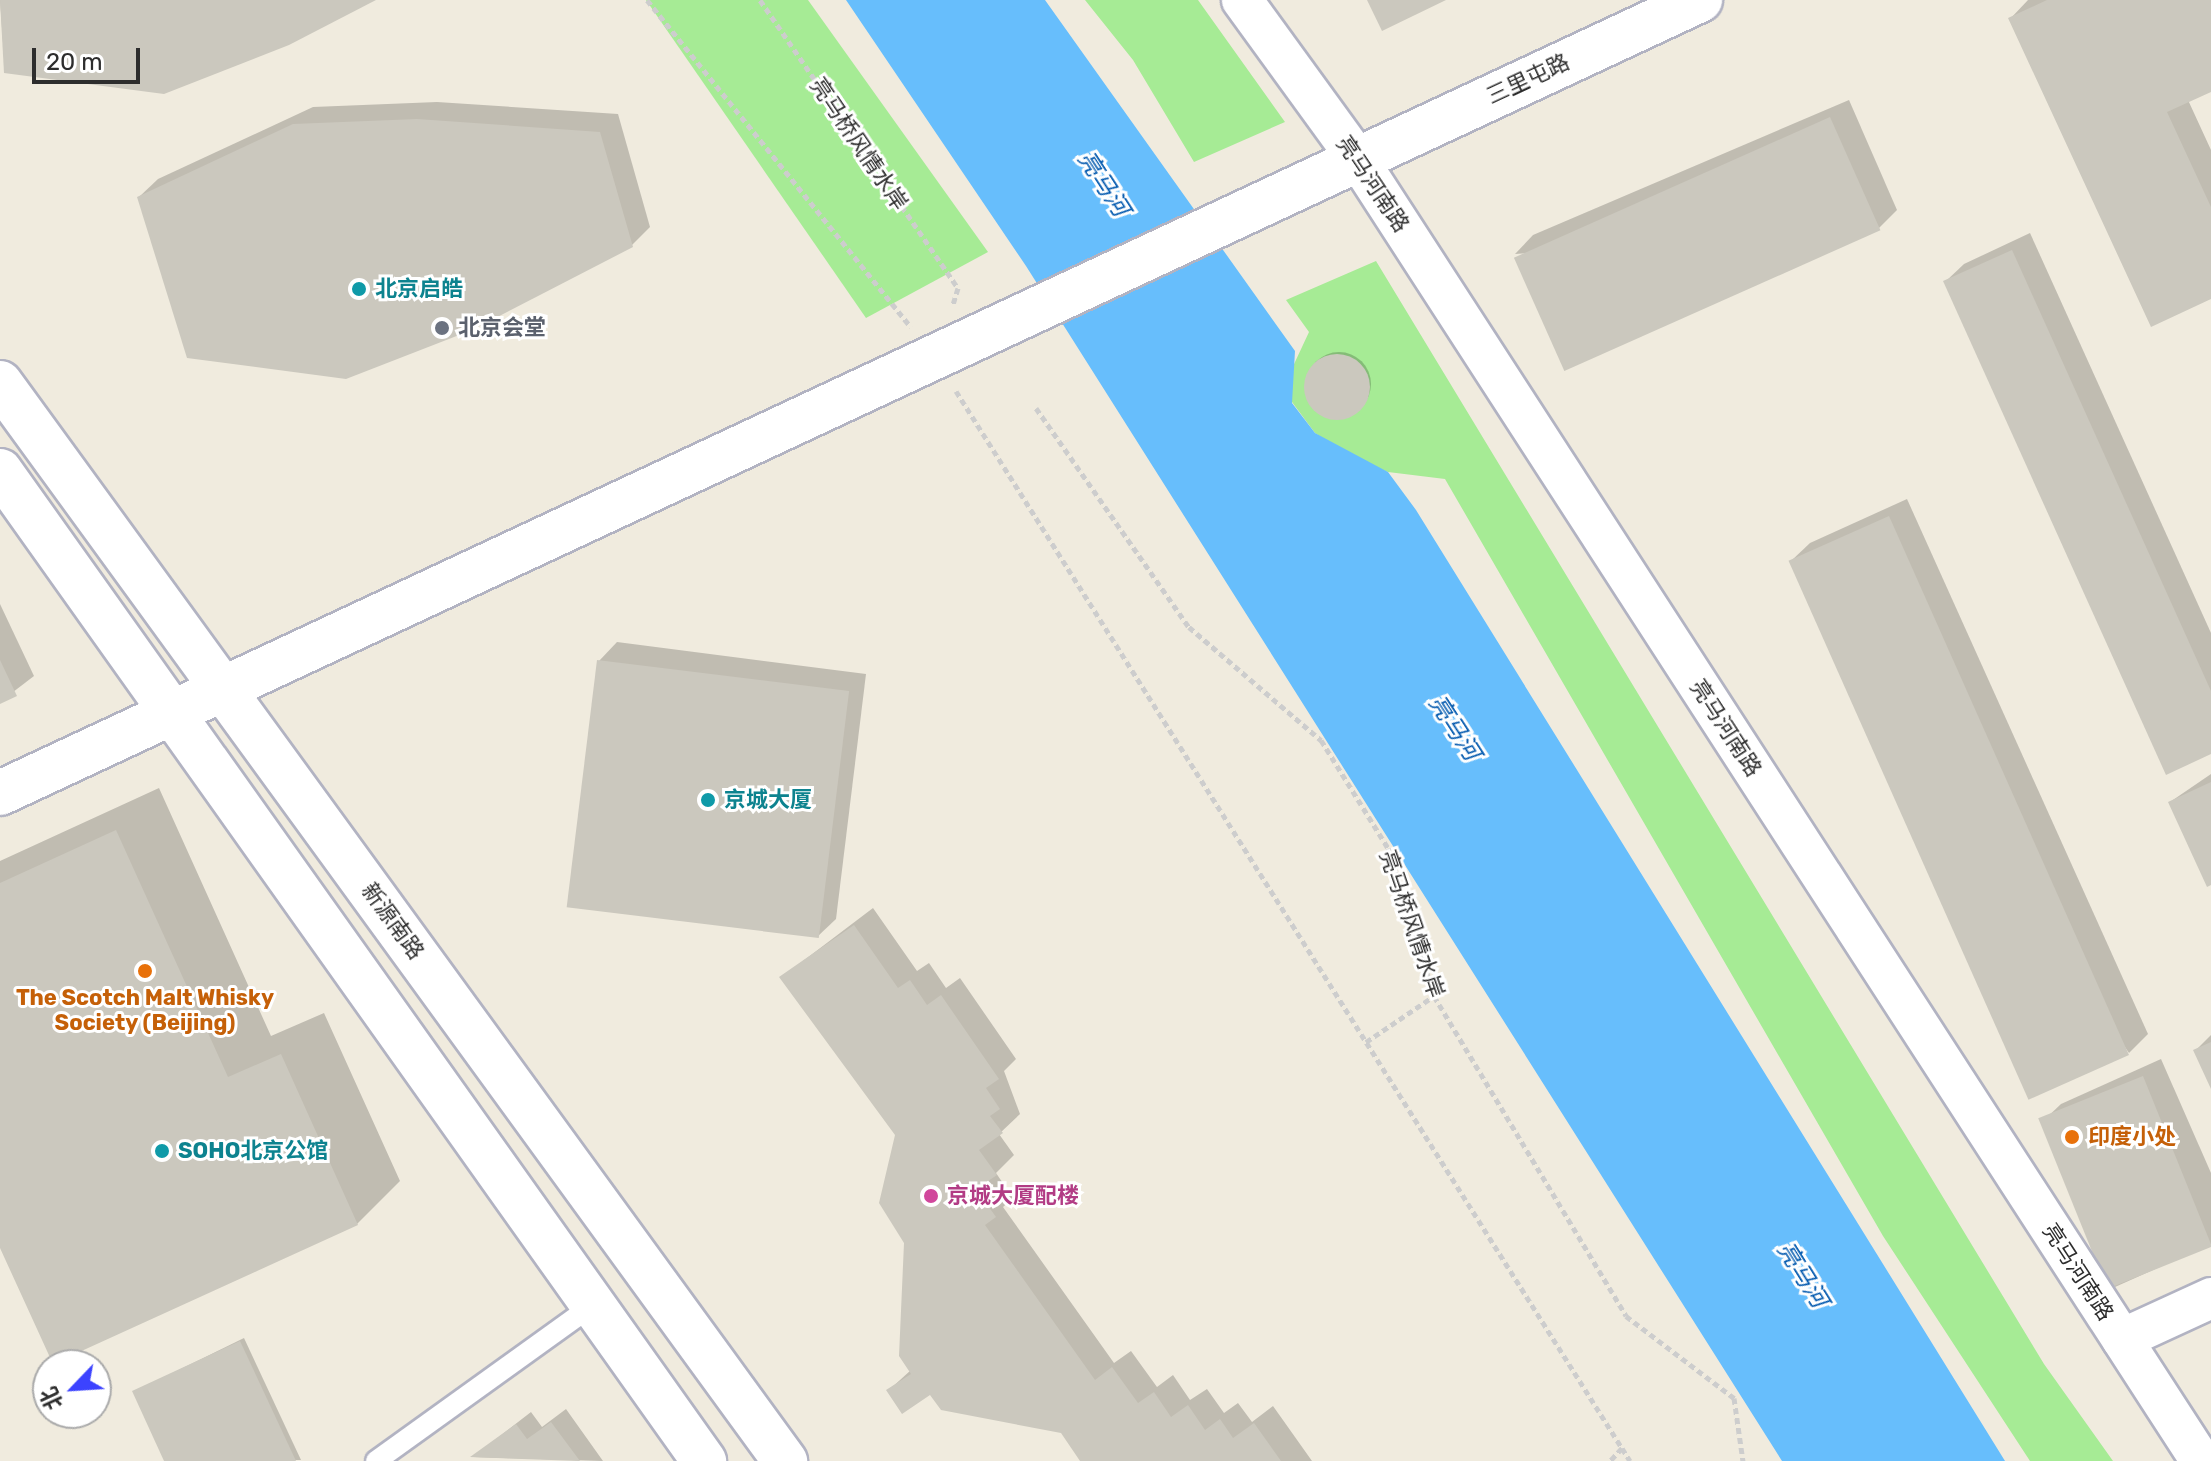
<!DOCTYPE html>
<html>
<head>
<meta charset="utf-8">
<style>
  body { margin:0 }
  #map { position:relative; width:2211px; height:1461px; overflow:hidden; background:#f0ebde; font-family:Rubik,"Noto Sans SC",sans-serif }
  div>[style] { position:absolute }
  .green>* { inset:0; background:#a6eb95 }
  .water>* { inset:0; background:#67befc }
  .shadow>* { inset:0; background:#0003 }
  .round { border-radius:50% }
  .building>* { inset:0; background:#cbc8be; transform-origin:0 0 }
  .path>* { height:5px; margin-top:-2.5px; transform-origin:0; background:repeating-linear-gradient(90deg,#cdcdcd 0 6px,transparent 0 10px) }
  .roads { filter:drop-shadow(2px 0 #b2b3c2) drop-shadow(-2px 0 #b2b3c2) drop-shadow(0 2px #b2b3c2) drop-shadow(0 -2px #b2b3c2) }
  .service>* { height:20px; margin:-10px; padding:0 10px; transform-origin:10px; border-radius:10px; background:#fff }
  .minor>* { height:40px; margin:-20px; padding:0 20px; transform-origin:20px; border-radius:20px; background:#fff }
  .tertiary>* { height:44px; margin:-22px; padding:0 22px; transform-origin:22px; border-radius:22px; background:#fff }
  .secondary>* { height:44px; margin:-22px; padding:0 22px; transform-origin:22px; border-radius:22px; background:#fff }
  .dots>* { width:22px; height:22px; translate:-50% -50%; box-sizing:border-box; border:4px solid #fff; border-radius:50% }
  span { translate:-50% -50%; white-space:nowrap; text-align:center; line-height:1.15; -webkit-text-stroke:6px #fff; paint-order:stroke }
  .street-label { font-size:22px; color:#2d2d2d }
  .culture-label { font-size:22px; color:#0d838f; font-weight:700 }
  .left { translate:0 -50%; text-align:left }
  .worship-label { font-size:22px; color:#5b616d; font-weight:700 }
  .food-label { font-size:22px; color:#c56008; font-weight:700 }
  .hotel-label { font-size:22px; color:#b23c85; font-weight:700 }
  .water-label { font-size:24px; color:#0058ae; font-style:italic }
  .north { position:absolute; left:32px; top:1349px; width:80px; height:80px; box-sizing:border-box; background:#fff; border:2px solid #ababab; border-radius:50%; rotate:245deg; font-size:22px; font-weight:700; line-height:32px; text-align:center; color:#2d2d2d }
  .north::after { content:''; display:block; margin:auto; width:28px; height:36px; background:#3c43ff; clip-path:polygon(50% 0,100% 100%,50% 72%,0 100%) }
  .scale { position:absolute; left:32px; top:48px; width:108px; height:36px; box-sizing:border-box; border:4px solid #2d2d2d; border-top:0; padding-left:10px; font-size:24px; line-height:28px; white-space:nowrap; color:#2d2d2d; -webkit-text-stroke:6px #fff; paint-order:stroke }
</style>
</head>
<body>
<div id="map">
  <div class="green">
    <div style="clip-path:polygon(646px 0,808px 0,988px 252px,866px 318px)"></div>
    <div style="clip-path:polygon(1085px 0,1198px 0,1285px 122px,1194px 162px,1133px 60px)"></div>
    <div style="clip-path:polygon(1376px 261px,2044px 1364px,2113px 1461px,2030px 1461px,1883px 1236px,1445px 479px,1388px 472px,1352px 457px,1315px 433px,1292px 402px,1288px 377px,1309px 332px,1286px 300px)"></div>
  </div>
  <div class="water">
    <div style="clip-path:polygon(846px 0,1045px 0,1295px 351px,1292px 403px,1315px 433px,1388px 472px,1416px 510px,2005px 1461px,1782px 1461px,1026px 266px)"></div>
  </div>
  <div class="shadow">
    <div style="clip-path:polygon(0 0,372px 0,5px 71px)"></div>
    <div style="clip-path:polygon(2028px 0,2211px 0,2211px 90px,2188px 100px,2211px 150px,2211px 297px,2010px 19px)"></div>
    <div style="clip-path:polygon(1849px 100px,1897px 210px,1878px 229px,1515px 254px,1533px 235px)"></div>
    <div style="clip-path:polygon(437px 102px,618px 114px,650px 227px,631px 246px,139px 197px,158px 179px,313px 107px)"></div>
    <div style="clip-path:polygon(2030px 233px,2211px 633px,2211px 752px,1945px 282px,1964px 264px)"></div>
    <div class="round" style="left:1307px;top:352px;width:64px;height:64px"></div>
    <div style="clip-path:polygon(1907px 499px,2148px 1034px,2129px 1053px,1791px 561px,1810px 543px)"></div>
    <div style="clip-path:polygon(0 604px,34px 676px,0 702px)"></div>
    <div style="clip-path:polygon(617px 642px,866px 674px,836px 919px,817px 937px,599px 661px)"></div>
    <div style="clip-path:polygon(2211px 774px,2211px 883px,2170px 802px)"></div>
    <div style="clip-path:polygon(159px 788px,271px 1036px,324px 1013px,400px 1181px,357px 1224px,0 1243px,0 861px)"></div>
    <div style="clip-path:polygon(873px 908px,917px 971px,929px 963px,946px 988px,960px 978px,1016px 1059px,1004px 1071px,1020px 1114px,999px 1134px,1014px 1155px,996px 1173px,1013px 1198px,1003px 1207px,1114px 1363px,1131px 1351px,1157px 1387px,1173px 1375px,1190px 1400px,1207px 1389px,1224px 1413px,1238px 1403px,1252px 1422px,1273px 1406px,1312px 1461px,1082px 1461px,1062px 1431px,931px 1392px,889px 1390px,911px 1370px,898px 1135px,782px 977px)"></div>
    <div style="clip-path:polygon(2211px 1035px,2211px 1085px,2195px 1051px)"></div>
    <div style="clip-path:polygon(2161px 1059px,2211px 1173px,2211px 1244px,2115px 1287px,2042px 1122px,2061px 1104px)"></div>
    <div style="clip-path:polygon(244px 1338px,301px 1460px,166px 1461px,134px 1392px)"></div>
    <div style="clip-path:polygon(566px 1409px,603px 1461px,473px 1457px,531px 1412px,542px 1427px)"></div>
  </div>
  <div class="building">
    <div style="clip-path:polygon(0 0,376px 0,289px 45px,164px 94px,4px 73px)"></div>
    <div style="clip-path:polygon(1367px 0,1446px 0,1382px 31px)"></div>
    <div style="clip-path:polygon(2047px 0,2211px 0,2211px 92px,2167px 112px,2211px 207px,2211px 299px,2151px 327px,2008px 18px)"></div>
    <div style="left:1830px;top:117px;width:124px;height:346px;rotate:66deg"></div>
    <div style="clip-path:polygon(417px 119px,600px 132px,633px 247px,472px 330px,346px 379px,187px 358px,137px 197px,293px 124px)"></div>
    <div style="clip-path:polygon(2012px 250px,2211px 691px,2211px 754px,2166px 775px,1943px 281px)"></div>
    <div class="round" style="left:1304px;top:354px;width:66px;height:66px"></div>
    <div style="left:1889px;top:516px;width:590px;height:110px;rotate:66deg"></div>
    <div style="clip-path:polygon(0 660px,17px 696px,0 704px)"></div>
    <div style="left:597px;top:660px;width:254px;height:249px;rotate:7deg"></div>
    <div style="clip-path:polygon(2211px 782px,2211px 885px,2207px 887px,2168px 802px)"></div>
    <div style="clip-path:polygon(116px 830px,228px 1077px,281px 1054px,358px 1225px,53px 1364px,0 1248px,0 883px)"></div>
    <div style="clip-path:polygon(854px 925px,898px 988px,910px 980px,927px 1005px,941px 995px,999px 1079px,986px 1088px,1000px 1109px,990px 1116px,1003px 1133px,979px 1150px,997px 1175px,976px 1189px,996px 1217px,985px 1225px,1095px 1380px,1112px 1367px,1138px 1403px,1154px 1392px,1171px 1417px,1188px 1405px,1205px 1430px,1220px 1419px,1233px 1438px,1254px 1423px,1281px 1461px,1080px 1461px,1061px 1433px,941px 1410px,930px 1395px,902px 1414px,886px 1390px,911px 1374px,899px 1356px,904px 1243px,879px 1203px,895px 1135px,779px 977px)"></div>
    <div style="clip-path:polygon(2211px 1042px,2211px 1089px,2193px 1050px)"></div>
    <div style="left:2143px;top:1076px;width:184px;height:113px;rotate:68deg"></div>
    <div style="clip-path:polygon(240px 1341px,296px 1461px,164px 1461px,132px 1391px)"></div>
    <div style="clip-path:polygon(551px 1422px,580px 1461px,470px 1457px,516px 1424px,527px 1439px)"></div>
  </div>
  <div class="path">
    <div style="left:647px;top:0;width:420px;rotate:51.1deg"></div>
    <div style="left:760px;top:0;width:349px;rotate:55.5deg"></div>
    <div style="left:958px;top:288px;width:17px;rotate:107deg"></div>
    <div style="left:956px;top:391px;width:1249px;rotate:57.79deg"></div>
    <div style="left:1622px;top:1448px;width:18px;rotate:133deg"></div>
    <div style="left:1036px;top:408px;width:267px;rotate:55.1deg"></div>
    <div style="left:1189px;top:627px;width:174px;rotate:40.6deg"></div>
    <div style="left:1321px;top:740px;width:127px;rotate:58.2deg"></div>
    <div style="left:1388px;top:848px;width:155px;rotate:72.7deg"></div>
    <div style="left:1434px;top:996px;width:373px;rotate:59deg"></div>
    <div style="left:1626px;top:1316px;width:136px;rotate:37.2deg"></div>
    <div style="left:1734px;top:1398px;width:64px;rotate:81.9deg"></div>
    <div style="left:1366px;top:1042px;width:82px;rotate:-34.1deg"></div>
    <div style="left:1622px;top:1448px;width:15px;rotate:58deg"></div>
  </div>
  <div class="roads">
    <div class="service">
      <div style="left:376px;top:1461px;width:266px;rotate:-35.7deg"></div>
    </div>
    <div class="minor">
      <div style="left:1242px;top:0;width:195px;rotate:54deg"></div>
      <div style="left:1357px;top:158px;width:1552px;rotate:57.07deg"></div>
      <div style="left:2122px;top:1339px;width:98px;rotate:-24.7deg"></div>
    </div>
    <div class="tertiary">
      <div style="left:0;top:793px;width:1876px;rotate:-25.01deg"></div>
    </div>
    <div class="secondary">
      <div style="left:0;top:383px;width:1334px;rotate:53.94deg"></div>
      <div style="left:0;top:471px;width:1215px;rotate:54.58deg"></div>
    </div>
  </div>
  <div class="dots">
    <div style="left:359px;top:289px;background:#0f9aa8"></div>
    <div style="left:442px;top:328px;background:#6b7280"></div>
    <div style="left:708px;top:800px;background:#0f9aa8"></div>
    <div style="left:145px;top:971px;background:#e8710a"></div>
    <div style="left:2072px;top:1137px;background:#e8710a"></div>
    <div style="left:162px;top:1151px;background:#0f9aa8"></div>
    <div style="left:931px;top:1196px;background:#d1479c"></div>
  </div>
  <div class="street-label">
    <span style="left:1528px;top:79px;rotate:-25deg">三里屯路</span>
    <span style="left:859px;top:144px;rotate:56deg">亮马桥风情水岸</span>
    <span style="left:1373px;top:184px;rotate:56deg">亮马河南路</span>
    <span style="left:1726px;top:728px;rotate:57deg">亮马河南路</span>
    <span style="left:393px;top:921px;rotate:54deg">新源南路</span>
    <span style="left:1412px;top:924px;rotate:71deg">亮马桥风情水岸</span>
    <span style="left:2078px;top:1272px;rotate:57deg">亮马河南路</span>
  </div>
  <div class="culture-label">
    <span class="left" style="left:375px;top:289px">北京启皓</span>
    <span class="left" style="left:724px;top:800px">京城大厦</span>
    <span class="left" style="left:178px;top:1151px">SOHO北京公馆</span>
  </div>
  <div class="worship-label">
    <span class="left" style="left:458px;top:328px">北京会堂</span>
  </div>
  <div class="food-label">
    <span style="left:145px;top:1010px">The Scotch Malt Whisky<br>Society (Beijing)</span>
    <span class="left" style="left:2088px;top:1137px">印度小处</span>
  </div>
  <div class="hotel-label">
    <span class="left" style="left:947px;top:1196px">京城大厦配楼</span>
  </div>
  <div class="water-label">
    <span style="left:1103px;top:184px;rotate:57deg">亮马河</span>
    <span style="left:1454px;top:728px;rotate:57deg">亮马河</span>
    <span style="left:1802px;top:1275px;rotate:58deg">亮马河</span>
  </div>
  <div class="north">北</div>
  <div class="scale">20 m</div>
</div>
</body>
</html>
